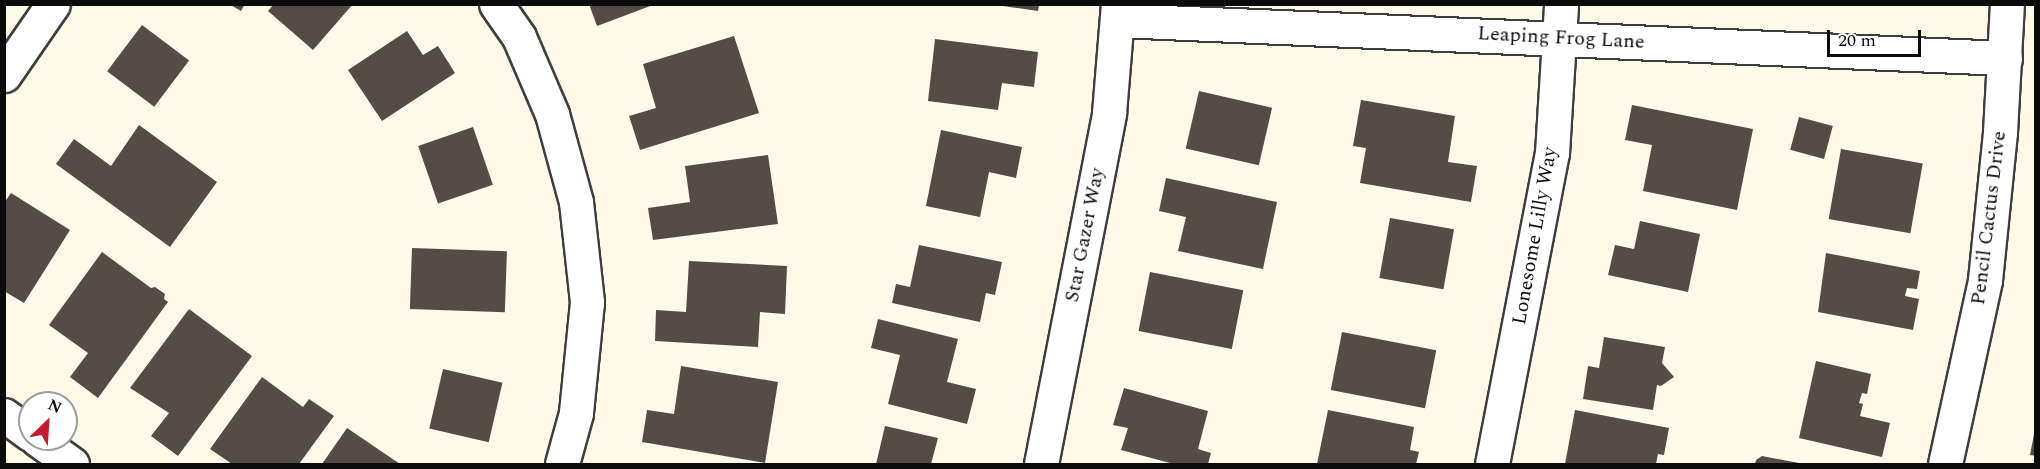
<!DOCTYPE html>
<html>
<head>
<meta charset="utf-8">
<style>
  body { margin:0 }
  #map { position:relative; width:2040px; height:469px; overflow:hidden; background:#fff9ea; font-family:Spectral,serif }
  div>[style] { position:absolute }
  .building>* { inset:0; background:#554b47; transform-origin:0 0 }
  .roads { filter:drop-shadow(2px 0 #3e3e3e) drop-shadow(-2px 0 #3e3e3e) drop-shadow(0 2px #3e3e3e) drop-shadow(0 -2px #3e3e3e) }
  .street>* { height:33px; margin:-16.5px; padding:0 16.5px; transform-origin:16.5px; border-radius:16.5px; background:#fff }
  span { translate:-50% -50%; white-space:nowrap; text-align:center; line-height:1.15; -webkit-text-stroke:6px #fff; paint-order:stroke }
  .street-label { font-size:20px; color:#0b0b0b }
  .frame { position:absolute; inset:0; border:6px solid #0b0b0b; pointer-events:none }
  .north { position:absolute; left:18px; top:391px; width:60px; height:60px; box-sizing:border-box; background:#fff; border:2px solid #9d9d9d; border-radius:50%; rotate:25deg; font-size:16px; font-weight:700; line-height:24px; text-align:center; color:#0b0b0b }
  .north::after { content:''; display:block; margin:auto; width:21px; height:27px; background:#c51a30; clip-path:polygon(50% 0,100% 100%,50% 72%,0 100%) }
  .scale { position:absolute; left:1827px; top:30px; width:94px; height:27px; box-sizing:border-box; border:3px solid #0b0b0b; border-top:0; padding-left:8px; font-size:18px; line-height:21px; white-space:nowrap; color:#0b0b0b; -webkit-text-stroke:4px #fff; paint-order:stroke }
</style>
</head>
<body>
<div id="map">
  <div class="building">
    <div style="clip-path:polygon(229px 4px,245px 4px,241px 11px)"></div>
    <div style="clip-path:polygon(274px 4px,353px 4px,313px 50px,268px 11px)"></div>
    <div style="clip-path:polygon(589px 4px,653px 4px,653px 5px,597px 26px)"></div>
    <div style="clip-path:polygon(996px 5px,1039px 5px,1038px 11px)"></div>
    <div style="left:142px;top:25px;width:59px;height:58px;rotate:37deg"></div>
    <div style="clip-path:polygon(407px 31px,423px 55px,438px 46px,455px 73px,382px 121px,348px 70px)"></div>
    <div style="clip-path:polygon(734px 36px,759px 113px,640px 150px,629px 116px,656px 108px,643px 64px)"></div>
    <div style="clip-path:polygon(935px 39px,1038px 52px,1034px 87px,1002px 83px,998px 110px,928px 101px)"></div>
    <div style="left:1199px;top:91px;width:75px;height:59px;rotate:13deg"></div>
    <div style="clip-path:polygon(1361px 100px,1455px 116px,1448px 162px,1477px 166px,1471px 202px,1360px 183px,1366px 148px,1353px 146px)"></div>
    <div style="clip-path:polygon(1632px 105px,1753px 129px,1737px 210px,1643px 191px,1652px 145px,1625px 140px)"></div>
    <div style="left:1799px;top:117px;width:35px;height:34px;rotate:15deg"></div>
    <div style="clip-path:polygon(139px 125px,217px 182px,170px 247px,56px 164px,74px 139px,111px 166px)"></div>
    <div style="left:473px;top:127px;width:61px;height:58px;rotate:71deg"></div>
    <div style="clip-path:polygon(941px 130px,1022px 147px,1016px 178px,989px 172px,980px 217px,926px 206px)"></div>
    <div style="left:1841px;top:149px;width:83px;height:71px;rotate:10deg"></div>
    <div style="clip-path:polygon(768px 155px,778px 224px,653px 240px,648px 208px,690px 202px,685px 166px)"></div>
    <div style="clip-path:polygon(1166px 178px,1277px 202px,1263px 269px,1178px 251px,1186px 217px,1159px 211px)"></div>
    <div style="clip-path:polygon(11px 193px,70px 230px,24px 303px,4px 291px,4px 203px)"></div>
    <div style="left:1390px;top:218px;width:65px;height:61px;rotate:10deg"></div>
    <div style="clip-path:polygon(1640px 221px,1700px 234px,1688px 292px,1608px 275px,1615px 245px,1634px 249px)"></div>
    <div style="clip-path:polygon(919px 245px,1002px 262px,995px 295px,986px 293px,980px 322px,892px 303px,896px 284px,910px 287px)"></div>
    <div style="left:412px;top:248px;width:95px;height:61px;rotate:2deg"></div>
    <div style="clip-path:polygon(102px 252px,151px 288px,155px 287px,165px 294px,164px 299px,168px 302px,98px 398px,70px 377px,88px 353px,49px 325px)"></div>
    <div style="clip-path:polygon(1826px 253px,1920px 271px,1917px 289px,1907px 288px,1905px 296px,1919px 299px,1913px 330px,1818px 312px)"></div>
    <div style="clip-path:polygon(689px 261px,787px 266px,785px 314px,760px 312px,758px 347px,655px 341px,656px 310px,686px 312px)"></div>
    <div style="left:1150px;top:272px;width:95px;height:60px;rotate:11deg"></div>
    <div style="clip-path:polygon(189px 309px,252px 356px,178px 456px,151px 436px,169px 413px,130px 388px)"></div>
    <div style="clip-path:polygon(878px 319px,958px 339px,947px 382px,976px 389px,967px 424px,888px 404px,900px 355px,871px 348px)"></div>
    <div style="left:1342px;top:332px;width:96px;height:59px;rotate:11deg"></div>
    <div style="clip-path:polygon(1604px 337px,1665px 347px,1662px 363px,1674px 377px,1661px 386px,1657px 385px,1653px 410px,1583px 399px,1588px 366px,1599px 368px)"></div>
    <div style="clip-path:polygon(1816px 361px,1871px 374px,1867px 394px,1862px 393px,1859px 403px,1863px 404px,1860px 416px,1890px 423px,1882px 457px,1799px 438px)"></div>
    <div style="clip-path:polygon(681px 366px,778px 382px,765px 463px,642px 442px,647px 410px,674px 414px)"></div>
    <div style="left:443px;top:369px;width:61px;height:61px;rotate:13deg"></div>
    <div style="clip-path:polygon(262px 377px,303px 407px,309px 399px,334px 416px,299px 464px,232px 464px,210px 449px)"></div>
    <div style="clip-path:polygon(1124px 388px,1208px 411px,1198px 449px,1211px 453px,1208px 464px,1174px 464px,1121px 450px,1128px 428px,1113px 425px)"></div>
    <div style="clip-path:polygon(1328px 410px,1414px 427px,1410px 450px,1419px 452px,1416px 464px,1317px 464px)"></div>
    <div style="clip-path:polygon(1575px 410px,1669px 428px,1664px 455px,1658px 454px,1656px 464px,1565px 464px)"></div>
    <div style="clip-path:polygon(885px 426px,938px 438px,931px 464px,876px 464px)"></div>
    <div style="clip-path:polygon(347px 428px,400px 464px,322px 464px)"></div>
    <div style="clip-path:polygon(2034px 434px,2036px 434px,2036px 456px,2030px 455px)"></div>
    <div style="clip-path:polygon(1762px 456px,1799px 463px,1799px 464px,1755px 464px,1756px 460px)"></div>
  </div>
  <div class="roads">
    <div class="street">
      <div style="left:496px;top:4px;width:40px;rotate:55.1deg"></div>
      <div style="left:519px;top:37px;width:84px;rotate:66.8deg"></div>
      <div style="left:552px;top:114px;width:91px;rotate:74.7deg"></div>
      <div style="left:576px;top:202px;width:101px;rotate:83.7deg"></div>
      <div style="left:587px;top:302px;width:112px;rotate:95.7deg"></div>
      <div style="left:576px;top:413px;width:53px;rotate:105.4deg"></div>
      <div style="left:1117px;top:20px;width:889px;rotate:2.45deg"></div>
      <div style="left:4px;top:75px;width:86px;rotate:-55.4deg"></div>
      <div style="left:4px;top:415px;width:32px;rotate:36deg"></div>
      <div style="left:37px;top:439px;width:43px;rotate:35.5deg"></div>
      <div style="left:1041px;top:464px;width:358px;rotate:-79deg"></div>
      <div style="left:1109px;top:113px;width:109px;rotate:-85.3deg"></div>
      <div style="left:1492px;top:464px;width:317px;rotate:-79.1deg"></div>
      <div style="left:1552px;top:153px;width:149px;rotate:-86.5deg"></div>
      <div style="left:1945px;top:464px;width:188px;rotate:-77.7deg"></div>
      <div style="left:1985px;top:280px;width:149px;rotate:-84.2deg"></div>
      <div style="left:2000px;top:132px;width:128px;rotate:-86.9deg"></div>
    </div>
  </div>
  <div class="street-label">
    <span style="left:1561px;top:38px;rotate:3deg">Leaping Frog Lane</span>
    <span style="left:1989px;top:218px;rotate:-83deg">Pencil Cactus Drive</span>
    <span style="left:1085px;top:235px;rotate:-79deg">Star Gazer Way</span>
    <span style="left:1535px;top:236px;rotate:-80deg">Lonesome Lilly Way</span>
  </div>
  <div class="frame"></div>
  <div class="north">N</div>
  <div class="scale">20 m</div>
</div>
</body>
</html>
